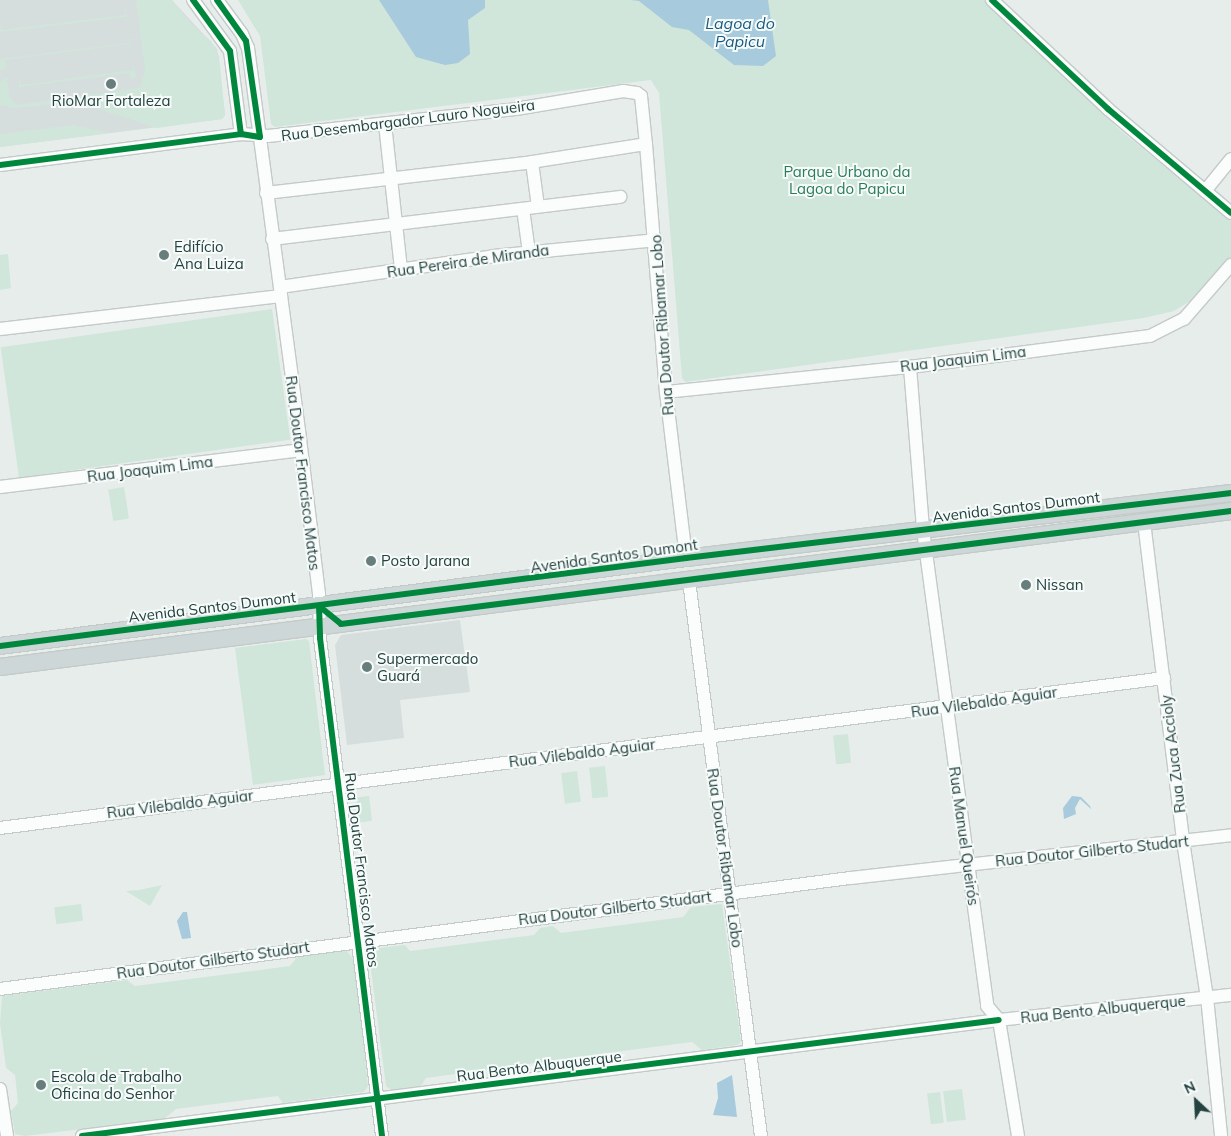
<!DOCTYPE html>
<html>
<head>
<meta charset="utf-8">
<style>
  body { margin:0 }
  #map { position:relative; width:1231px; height:1136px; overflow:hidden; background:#e7edeb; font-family:Mulish,sans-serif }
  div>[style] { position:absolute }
  .built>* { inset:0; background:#d5dedc }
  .green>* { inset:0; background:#d0e6db; transform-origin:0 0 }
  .water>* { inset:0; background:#a7cadc }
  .roads { filter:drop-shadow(1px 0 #c4cac8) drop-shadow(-1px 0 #c4cac8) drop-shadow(0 1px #c4cac8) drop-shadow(0 -1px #c4cac8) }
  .minor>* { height:12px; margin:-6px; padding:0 6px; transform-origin:6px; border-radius:6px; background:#fbfcfc }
  .major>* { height:16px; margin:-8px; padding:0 8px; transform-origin:8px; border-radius:8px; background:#ced7d7 }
  .cycleway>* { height:6px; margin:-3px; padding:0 3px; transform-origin:3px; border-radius:3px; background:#00873e }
  .dots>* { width:14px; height:14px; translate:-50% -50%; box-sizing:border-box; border:2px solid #f6fbf9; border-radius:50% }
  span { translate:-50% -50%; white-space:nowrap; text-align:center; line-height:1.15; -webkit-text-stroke:4px #f6fbf9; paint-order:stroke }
  .poi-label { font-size:15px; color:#234240 }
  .left { translate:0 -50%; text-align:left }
  .street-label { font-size:15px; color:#234240 }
  .park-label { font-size:15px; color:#2a7c5a }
  .water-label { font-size:16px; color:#195b82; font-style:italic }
  .north { position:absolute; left:1171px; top:1076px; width:50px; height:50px; -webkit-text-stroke:4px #f6fbf9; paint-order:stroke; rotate:335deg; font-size:14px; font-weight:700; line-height:20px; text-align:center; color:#234240 }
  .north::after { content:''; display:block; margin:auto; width:18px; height:22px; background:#234240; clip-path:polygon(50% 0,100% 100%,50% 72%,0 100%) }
</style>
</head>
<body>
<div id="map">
  <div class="built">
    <div style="clip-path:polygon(0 0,172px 0,217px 49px,225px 115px,222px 119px,0 147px)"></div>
    <div style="clip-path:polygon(460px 620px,470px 692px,400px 700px,404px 738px,347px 745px,335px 645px,341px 635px)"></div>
  </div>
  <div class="green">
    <div style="clip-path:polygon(136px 0,172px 0,192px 25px,211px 41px,219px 56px,225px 115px,222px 119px,157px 128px,77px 102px,15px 108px,0 105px,0 82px,7px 78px,10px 98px,17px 105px,140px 88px,145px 70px)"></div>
    <div style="clip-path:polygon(238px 0,984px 0,1120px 130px,1231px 221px,1231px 256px,1190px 301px,1174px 311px,1144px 318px,685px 382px,682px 378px,659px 93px,651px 80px,275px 127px,271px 124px,260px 36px)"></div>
    <div style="clip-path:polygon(125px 7px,128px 24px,126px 17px,0 32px,0 23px,1px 30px,125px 15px)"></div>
    <div style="clip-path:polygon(129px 34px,131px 52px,129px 44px,5px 60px,6px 68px,0 70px,0 59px,129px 43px)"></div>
    <div style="clip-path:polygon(132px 63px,136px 76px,132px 80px,129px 73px,21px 87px,20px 94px,19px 77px,21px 85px,133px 70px)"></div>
    <div style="clip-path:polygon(73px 125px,110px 133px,0 147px,0 134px)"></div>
    <div style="clip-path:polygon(8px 254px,11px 288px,0 290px,0 255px)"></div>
    <div style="left:272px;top:309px;width:132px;height:274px;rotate:82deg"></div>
    <div style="left:124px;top:487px;width:32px;height:16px;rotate:81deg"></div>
    <div style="clip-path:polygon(306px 639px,309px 641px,325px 775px,253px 785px,235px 648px)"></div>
    <div style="left:848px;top:734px;width:29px;height:15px;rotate:84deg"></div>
    <div style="left:605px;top:766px;width:31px;height:16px;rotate:84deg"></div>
    <div style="left:577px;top:771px;width:31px;height:16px;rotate:83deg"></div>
    <div style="left:369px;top:796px;width:25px;height:13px;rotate:83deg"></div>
    <div style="clip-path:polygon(162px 885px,150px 906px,126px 891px,139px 890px)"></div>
    <div style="left:81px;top:904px;width:17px;height:27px;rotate:83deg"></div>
    <div style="clip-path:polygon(722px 904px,741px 1041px,738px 1045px,702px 1050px,692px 1042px,576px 1057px,569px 1067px,557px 1068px,549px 1061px,426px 1078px,421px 1086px,391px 1090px,386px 1086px,369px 954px,371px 949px,405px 945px,410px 951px,534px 935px,540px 928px,553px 926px,561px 933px,683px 917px,691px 907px)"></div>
    <div style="clip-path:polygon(346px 950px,353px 959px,358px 990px,368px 1086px,364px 1092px,283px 1103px,278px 1096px,176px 1109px,164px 1119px,25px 1136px,15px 1134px,11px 1111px,18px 1103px,15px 1075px,6px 1068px,0 1023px,2px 996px,127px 980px,135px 986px,290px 966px,298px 956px)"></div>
    <div style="left:962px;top:1089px;width:31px;height:19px;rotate:83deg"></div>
    <div style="left:940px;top:1092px;width:31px;height:13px;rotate:83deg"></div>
  </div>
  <div class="water">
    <div style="clip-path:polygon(379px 0,485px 0,485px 8px,468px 20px,470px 54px,458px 63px,445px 65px,416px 57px)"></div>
    <div style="clip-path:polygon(631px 0,768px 0,776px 56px,763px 66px,734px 65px,689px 30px,672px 27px,639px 1px)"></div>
    <div style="clip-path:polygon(1072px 796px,1081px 797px,1090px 806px,1091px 809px,1080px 799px,1075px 808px,1076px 814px,1064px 819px,1063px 808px)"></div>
    <div style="clip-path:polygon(183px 912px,187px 912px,191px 938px,182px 939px,177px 921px)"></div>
    <div style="clip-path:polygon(732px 1075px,737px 1117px,713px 1115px,718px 1098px,717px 1083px)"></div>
  </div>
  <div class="roads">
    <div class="minor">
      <div style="left:193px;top:0;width:63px;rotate:54deg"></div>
      <div style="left:230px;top:51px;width:84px;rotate:82.5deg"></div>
      <div style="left:217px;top:0;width:42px;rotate:53.7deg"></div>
      <div style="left:242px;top:34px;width:15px;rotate:67deg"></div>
      <div style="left:248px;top:48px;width:394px;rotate:82.4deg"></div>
      <div style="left:300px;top:439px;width:156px;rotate:83deg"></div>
      <div style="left:319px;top:594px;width:44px;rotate:88.7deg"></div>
      <div style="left:320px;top:638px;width:502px;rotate:82.9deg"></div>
      <div style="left:992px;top:0;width:159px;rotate:43.2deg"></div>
      <div style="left:1108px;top:109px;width:161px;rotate:40.2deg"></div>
      <div style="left:385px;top:124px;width:147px;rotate:83.7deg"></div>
      <div style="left:532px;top:162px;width:45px;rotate:82.4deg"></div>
      <div style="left:0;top:165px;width:243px;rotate:-7.3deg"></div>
      <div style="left:241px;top:134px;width:27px;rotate:4deg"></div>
      <div style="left:268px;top:136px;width:249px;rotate:-6.2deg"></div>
      <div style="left:516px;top:109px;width:109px;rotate:-9.5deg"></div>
      <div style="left:623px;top:91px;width:14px;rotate:8deg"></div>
      <div style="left:637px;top:93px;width:5px;rotate:37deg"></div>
      <div style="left:641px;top:96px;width:48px;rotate:84.1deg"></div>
      <div style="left:646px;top:144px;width:249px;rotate:85.4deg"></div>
      <div style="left:666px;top:392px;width:167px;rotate:83.1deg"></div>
      <div style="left:1205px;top:191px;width:41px;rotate:-50.9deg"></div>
      <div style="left:266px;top:193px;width:268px;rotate:-6.6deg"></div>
      <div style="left:532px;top:162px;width:115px;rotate:-9deg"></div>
      <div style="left:523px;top:209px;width:43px;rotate:82.1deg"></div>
      <div style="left:272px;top:239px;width:351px;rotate:-6.9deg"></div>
      <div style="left:280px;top:287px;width:216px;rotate:-8.2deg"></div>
      <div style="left:494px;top:256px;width:163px;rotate:-5.6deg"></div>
      <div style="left:0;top:329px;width:283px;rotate:-6.7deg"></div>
      <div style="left:910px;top:367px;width:164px;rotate:85.4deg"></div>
      <div style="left:923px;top:530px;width:480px;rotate:82.3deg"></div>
      <div style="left:987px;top:1006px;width:18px;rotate:49deg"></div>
      <div style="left:999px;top:1020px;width:118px;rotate:80.7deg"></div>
      <div style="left:666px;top:392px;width:245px;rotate:-5.9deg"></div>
      <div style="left:910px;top:367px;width:242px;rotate:-7.4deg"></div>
      <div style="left:1150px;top:336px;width:38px;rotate:-27deg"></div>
      <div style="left:1184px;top:319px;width:72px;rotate:-49deg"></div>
      <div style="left:0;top:487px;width:302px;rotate:-7deg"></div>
      <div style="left:1144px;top:522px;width:321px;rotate:83deg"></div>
      <div style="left:1183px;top:841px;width:158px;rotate:81.3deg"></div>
      <div style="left:1207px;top:997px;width:140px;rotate:84.2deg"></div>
      <div style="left:689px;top:581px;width:560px;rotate:82.61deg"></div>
      <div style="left:0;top:828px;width:1174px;rotate:-7.34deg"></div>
      <div style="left:0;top:989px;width:857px;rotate:-7.44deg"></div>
      <div style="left:850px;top:878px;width:383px;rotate:-6.4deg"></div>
      <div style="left:0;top:1089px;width:48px;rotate:81.5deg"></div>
      <div style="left:82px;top:1136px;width:924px;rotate:-7.21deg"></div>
      <div style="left:999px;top:1020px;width:233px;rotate:-6.2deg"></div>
    </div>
    <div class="major">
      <div style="left:0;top:646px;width:692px;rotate:-7.31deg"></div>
      <div style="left:686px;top:558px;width:549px;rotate:-6.8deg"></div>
      <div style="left:0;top:667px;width:1241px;rotate:-7.22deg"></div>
    </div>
  </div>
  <div class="cycleway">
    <div style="left:193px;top:0;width:63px;rotate:54deg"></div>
    <div style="left:230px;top:51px;width:84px;rotate:82.5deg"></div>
    <div style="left:992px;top:0;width:159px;rotate:43.2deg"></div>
    <div style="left:1108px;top:109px;width:161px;rotate:40.2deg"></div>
    <div style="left:0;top:165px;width:243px;rotate:-7.3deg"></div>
    <div style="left:241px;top:134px;width:19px;rotate:9deg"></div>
    <div style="left:260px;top:137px;width:97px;rotate:-98.3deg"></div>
    <div style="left:246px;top:41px;width:50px;rotate:-125.3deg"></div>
    <div style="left:319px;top:606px;width:28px;rotate:39deg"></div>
    <div style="left:341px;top:624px;width:897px;rotate:-7.24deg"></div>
    <div style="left:319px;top:606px;width:32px;rotate:88deg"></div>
    <div style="left:320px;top:638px;width:502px;rotate:82.9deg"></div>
    <div style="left:0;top:646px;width:692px;rotate:-7.31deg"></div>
    <div style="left:686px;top:558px;width:549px;rotate:-6.8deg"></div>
    <div style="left:82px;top:1136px;width:924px;rotate:-7.21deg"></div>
  </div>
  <div class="dots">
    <div style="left:111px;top:84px;background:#687e7c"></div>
    <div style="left:164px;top:255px;background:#687e7c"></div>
    <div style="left:371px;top:561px;background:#687e7c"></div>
    <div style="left:1026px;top:585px;background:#687e7c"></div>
    <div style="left:367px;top:667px;background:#687e7c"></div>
    <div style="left:41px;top:1085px;background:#687e7c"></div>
  </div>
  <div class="poi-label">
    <span style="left:111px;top:101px">RioMar Fortaleza</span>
    <span class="left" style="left:174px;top:255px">Edifício<br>Ana Luiza</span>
    <span class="left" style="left:381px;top:561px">Posto Jarana</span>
    <span class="left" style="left:1036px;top:585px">Nissan</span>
    <span class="left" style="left:377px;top:667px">Supermercado<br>Guará</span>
    <span class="left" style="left:51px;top:1085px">Escola de Trabalho<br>Oficina do Senhor</span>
  </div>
  <div class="street-label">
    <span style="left:408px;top:120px;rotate:-7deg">Rua Desembargador Lauro Nogueira</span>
    <span style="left:468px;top:261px;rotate:-8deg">Rua Pereira de Miranda</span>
    <span style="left:662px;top:325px;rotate:-94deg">Rua Doutor Ribamar Lobo</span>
    <span style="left:963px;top:359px;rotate:-7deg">Rua Joaquim Lima</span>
    <span style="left:150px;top:469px;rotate:-7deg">Rua Joaquim Lima</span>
    <span style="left:303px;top:473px;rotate:83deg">Rua Doutor Francisco Matos</span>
    <span style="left:1016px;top:507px;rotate:-7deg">Avenida Santos Dumont</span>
    <span style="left:614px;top:556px;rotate:-8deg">Avenida Santos Dumont</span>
    <span style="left:212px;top:607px;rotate:-7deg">Avenida Santos Dumont</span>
    <span style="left:984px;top:702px;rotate:-8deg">Rua Vilebaldo Aguiar</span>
    <span style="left:582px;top:753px;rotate:-7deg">Rua Vilebaldo Aguiar</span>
    <span style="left:1173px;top:754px;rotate:-97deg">Rua Zuca Accioly</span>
    <span style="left:180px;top:804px;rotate:-7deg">Rua Vilebaldo Aguiar</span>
    <span style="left:964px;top:836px;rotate:82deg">Rua Manuel Queirós</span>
    <span style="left:1092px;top:851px;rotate:-6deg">Rua Doutor Gilberto Studart</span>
    <span style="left:725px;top:858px;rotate:82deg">Rua Doutor Ribamar Lobo</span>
    <span style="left:362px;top:870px;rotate:83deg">Rua Doutor Francisco Matos</span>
    <span style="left:615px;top:908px;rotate:-7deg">Rua Doutor Gilberto Studart</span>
    <span style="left:213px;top:960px;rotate:-8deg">Rua Doutor Gilberto Studart</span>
    <span style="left:1103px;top:1009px;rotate:-6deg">Rua Bento Albuquerque</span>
    <span style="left:539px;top:1066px;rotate:-7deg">Rua Bento Albuquerque</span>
  </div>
  <div class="park-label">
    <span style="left:847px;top:180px">Parque Urbano da<br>Lagoa do Papicu</span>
  </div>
  <div class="water-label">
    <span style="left:740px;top:32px">Lagoa do<br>Papicu</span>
  </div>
  <div class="north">N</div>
</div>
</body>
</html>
